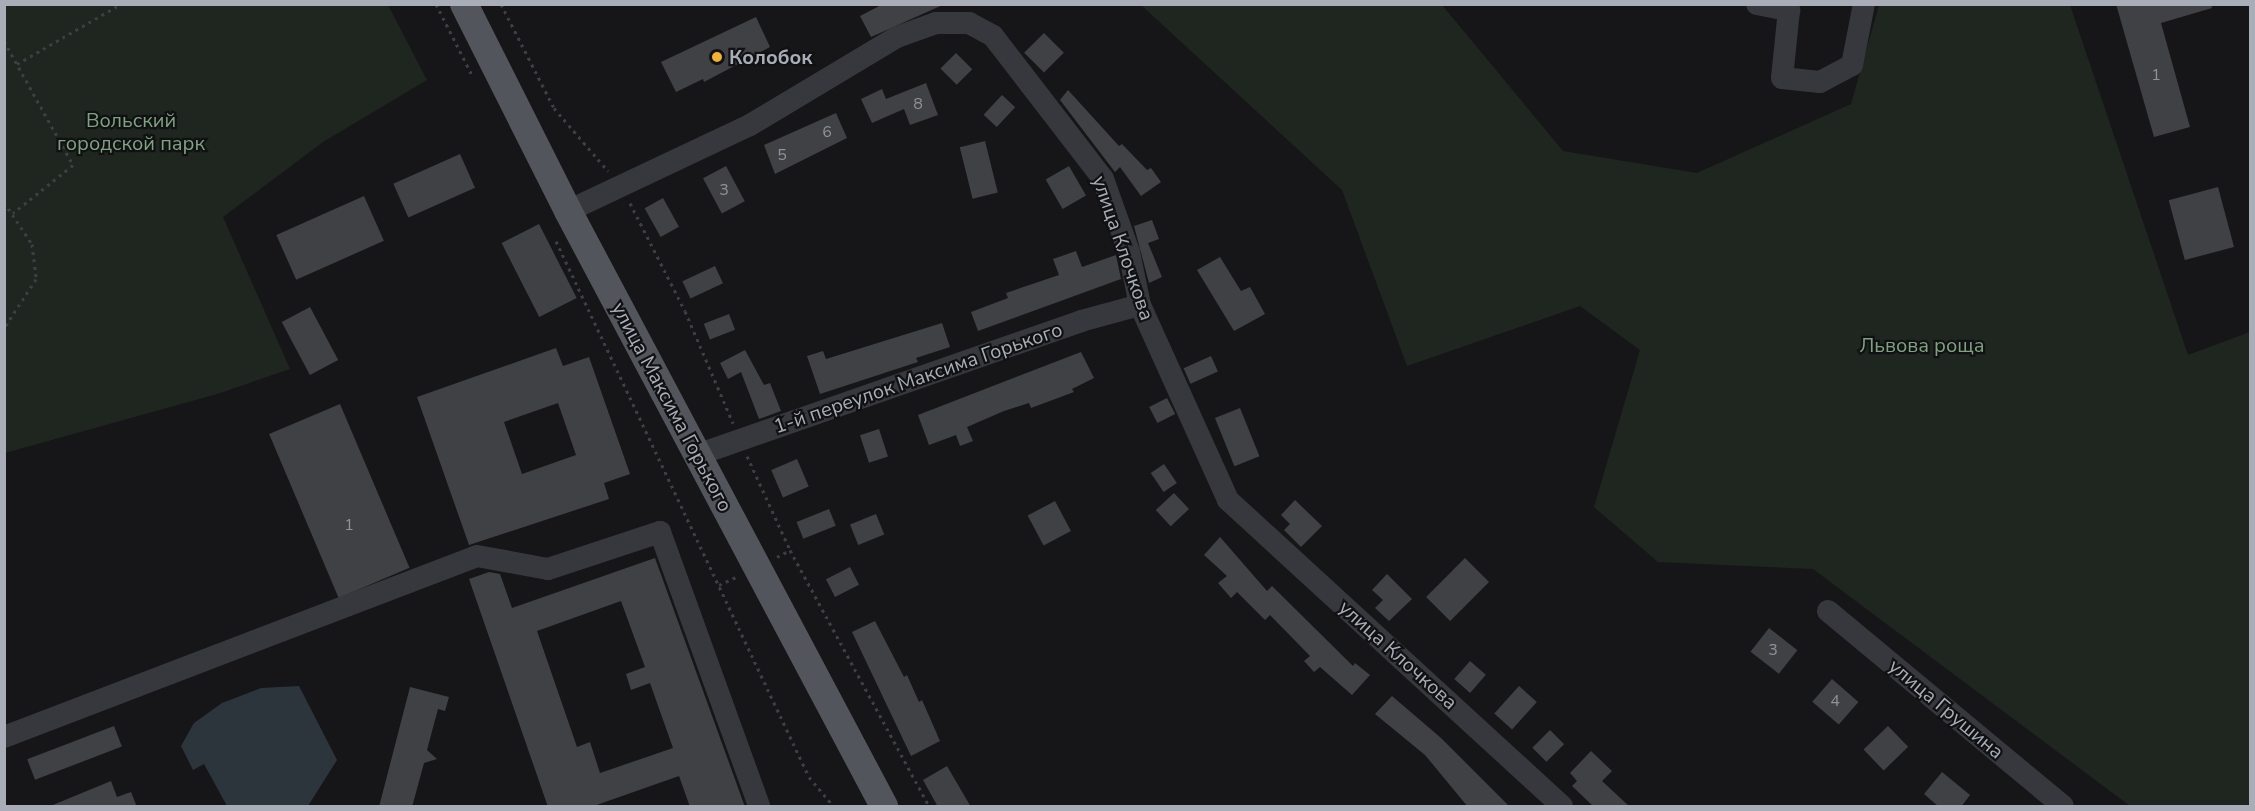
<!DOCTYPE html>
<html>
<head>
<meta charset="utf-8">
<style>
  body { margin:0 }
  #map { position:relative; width:2255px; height:811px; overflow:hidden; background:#161618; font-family:"Nunito Sans",sans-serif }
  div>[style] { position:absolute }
  .green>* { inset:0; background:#1e261f }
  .water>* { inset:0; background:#2c353c }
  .building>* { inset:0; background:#404145; transform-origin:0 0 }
  .path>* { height:3px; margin-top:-1.5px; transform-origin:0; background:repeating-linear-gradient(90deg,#3d3f44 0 3px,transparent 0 7.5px) }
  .minor>* { height:22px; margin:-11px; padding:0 11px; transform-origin:11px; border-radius:11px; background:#37383d }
  .major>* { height:28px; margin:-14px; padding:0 14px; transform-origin:14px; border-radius:14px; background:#53555c }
  .dots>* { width:16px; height:16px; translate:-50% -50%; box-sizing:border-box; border:3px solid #111113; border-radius:50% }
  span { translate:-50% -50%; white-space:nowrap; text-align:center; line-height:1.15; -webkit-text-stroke:4.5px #111113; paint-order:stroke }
  .number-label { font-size:16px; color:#8e929b }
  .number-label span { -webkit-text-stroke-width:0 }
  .poi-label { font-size:20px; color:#a8adb8; font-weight:700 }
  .left { translate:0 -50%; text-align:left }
  .park-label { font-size:20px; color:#7fa381 }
  .street-label { font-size:20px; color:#a8adb8 }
  .frame { position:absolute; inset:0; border:6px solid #a8adb8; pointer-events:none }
</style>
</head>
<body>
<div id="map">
  <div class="green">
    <div style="clip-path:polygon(5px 4px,388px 5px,427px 80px,323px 142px,223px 217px,290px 369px,217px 394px,5px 453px)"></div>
    <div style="clip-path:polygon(1141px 5px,1442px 5px,1563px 151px,1697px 173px,1851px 104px,1879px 5px,2070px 5px,2188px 355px,2250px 332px,2250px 806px,2130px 806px,1813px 569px,1658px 562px,1594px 507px,1640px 350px,1580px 306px,1407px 366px,1342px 190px)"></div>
  </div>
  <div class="water">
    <div style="clip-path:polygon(299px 686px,337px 760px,308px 806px,227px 806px,204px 764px,193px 770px,181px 746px,194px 723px,222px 703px,261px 688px)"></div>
  </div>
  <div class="building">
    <div style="clip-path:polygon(883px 4px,945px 4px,871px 37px,860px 16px)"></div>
    <div style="clip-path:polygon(2116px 4px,2211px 4px,2212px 8px,2161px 23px,2190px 127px,2154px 137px)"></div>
    <div style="clip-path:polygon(756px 17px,770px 47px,704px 82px,703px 79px,676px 92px,661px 62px)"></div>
    <div style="left:1044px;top:33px;width:28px;height:28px;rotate:45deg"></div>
    <div style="left:956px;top:53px;width:23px;height:22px;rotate:45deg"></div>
    <div style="clip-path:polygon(926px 83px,938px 115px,910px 125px,904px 109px,872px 123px,861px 99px,882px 89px,886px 99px)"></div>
    <div style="clip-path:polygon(1068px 90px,1119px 146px,1122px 144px,1147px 170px,1151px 168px,1161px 182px,1141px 196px,1120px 167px,1115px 172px,1060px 100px)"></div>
    <div style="left:1002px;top:95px;width:18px;height:27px;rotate:43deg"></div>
    <div style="clip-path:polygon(836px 113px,847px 138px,775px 174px,764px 145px)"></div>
    <div style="left:985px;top:141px;width:53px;height:26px;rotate:76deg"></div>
    <div style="left:460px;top:154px;width:37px;height:73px;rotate:66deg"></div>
    <div style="left:726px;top:166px;width:40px;height:26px;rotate:62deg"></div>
    <div style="left:1069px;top:166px;width:34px;height:27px;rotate:60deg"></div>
    <div style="left:2218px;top:187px;width:62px;height:51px;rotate:75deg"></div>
    <div style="left:364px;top:196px;width:49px;height:96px;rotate:66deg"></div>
    <div style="left:663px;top:198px;width:33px;height:21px;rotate:61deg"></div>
    <div style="clip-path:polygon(1152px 220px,1159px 239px,1148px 243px,1162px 277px,1149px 283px,1134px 226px)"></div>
    <div style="left:539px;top:224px;width:83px;height:42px;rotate:63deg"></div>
    <div style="clip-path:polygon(1076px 251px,1082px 267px,1116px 255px,1121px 279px,978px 331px,971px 312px,1008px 298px,1006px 293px,1059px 275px,1053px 259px)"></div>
    <div style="clip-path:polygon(1220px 257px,1241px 291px,1250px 287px,1265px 314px,1234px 331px,1197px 270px)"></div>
    <div style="left:715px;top:266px;width:19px;height:36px;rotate:65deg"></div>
    <div style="left:310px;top:307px;width:60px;height:32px;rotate:62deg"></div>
    <div style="left:729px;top:314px;width:17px;height:27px;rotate:69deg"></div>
    <div style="clip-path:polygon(942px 323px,950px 347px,916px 358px,918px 362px,820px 394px,807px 356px,823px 351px,826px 359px)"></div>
    <div style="clip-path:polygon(evenodd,556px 348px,563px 366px,589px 357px,630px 474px,604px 483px,609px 499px,469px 545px,417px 397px,556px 348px,558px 403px,576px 455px,522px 474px,504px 422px,558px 403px)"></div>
    <div style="clip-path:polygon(745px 350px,764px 385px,770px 383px,781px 411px,759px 419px,741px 372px,728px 379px,720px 363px)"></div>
    <div style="clip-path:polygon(1081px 352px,1094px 378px,1072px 389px,1074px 392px,1031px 408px,1029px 403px,1004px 411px,967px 427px,973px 441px,960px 446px,956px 435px,929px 445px,918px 415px)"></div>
    <div style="left:1211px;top:356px;width:17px;height:30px;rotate:66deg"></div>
    <div style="left:1167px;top:398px;width:18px;height:20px;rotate:63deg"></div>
    <div style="left:340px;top:404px;width:178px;height:77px;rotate:67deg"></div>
    <div style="left:1240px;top:408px;width:52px;height:27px;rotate:68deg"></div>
    <div style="left:879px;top:429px;width:29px;height:20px;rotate:72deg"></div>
    <div style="left:797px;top:459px;width:30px;height:28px;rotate:67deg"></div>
    <div style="left:1164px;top:464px;width:23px;height:16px;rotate:56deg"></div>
    <div style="left:1174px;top:493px;width:22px;height:25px;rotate:47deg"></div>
    <div style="clip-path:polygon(1295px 500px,1322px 526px,1301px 547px,1284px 530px,1290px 524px,1281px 515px)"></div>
    <div style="left:1055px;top:501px;width:34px;height:31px;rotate:62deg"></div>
    <div style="left:829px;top:509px;width:18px;height:35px;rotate:68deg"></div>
    <div style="left:876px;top:514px;width:22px;height:28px;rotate:68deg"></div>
    <div style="clip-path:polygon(1220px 537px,1267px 591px,1272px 586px,1353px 666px,1355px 663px,1370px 675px,1352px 695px,1320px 667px,1314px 672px,1304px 661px,1310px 656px,1270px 615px,1265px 620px,1237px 592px,1231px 598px,1218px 583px,1227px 576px,1204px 555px)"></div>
    <div style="clip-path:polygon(evenodd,655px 558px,745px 807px,690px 807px,679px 776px,591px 807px,548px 807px,469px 579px,489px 572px,500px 574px,512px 608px,655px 558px,621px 601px,645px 667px,626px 674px,631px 690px,650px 683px,673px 748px,600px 773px,590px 742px,577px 747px,537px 631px,621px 601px)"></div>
    <div style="left:1465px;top:558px;width:34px;height:55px;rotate:45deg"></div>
    <div style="left:850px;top:567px;width:20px;height:27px;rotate:63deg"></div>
    <div style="clip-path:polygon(1387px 574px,1412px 599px,1389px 621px,1375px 608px,1383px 600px,1372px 590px)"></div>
    <div style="clip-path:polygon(875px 621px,904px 677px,907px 675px,919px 702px,922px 700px,940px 741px,911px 756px,852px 632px)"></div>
    <div style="left:1769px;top:628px;width:36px;height:30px;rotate:38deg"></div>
    <div style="left:1470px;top:661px;width:21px;height:24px;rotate:41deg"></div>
    <div style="left:1832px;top:679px;width:35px;height:30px;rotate:41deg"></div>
    <div style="left:1519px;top:686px;width:24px;height:37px;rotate:42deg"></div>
    <div style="clip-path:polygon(410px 687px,449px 697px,445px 711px,438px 709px,427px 750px,437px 759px,424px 763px,412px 807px,379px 807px)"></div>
    <div style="clip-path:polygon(1392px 696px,1441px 738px,1510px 807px,1468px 807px,1425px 755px,1375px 714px)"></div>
    <div style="left:114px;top:726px;width:22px;height:93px;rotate:69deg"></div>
    <div style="left:1888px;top:726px;width:29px;height:34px;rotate:46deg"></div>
    <div style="left:1550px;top:730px;width:20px;height:25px;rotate:45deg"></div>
    <div style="clip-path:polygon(1591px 751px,1612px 771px,1602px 781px,1630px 807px,1594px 807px,1572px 786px,1577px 781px,1570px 773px)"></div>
    <div style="clip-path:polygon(947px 766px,971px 807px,938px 807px,923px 780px)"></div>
    <div style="clip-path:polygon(1942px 772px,1970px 795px,1961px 807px,1939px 807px,1924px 794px)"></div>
    <div style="clip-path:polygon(111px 781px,117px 797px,131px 792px,137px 807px,48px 807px)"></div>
  </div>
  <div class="path">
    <div style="left:436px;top:4px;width:80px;rotate:63.1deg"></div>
    <div style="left:501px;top:4px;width:117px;rotate:63deg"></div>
    <div style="left:554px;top:108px;width:83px;rotate:49.4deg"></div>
    <div style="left:4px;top:41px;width:142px;rotate:60.9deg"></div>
    <div style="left:73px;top:165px;width:77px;rotate:141.3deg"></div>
    <div style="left:17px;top:64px;width:120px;rotate:-30deg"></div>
    <div style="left:4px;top:202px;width:50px;rotate:56.3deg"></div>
    <div style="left:32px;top:244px;width:35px;rotate:83deg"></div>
    <div style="left:36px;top:279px;width:59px;rotate:123.1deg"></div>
    <div style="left:630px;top:203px;width:121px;rotate:63deg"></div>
    <div style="left:685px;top:311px;width:122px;rotate:66.8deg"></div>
    <div style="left:556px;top:241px;width:593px;rotate:64.73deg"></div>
    <div style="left:809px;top:777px;width:38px;rotate:50deg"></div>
    <div style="left:747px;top:456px;width:103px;rotate:65.4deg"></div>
    <div style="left:777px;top:557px;width:15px;rotate:-28deg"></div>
    <div style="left:790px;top:550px;width:291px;rotate:61.5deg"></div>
    <div style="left:719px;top:585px;width:19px;rotate:-25deg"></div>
  </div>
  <div class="minor">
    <div style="left:1757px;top:4px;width:33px;rotate:11deg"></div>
    <div style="left:1789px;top:10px;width:68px;rotate:95.9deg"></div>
    <div style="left:1782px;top:78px;width:38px;rotate:6deg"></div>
    <div style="left:1820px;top:82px;width:36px;rotate:-28deg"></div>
    <div style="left:1852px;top:65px;width:62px;rotate:-78.9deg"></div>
    <div style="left:568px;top:211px;width:201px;rotate:-25.3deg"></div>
    <div style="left:750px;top:125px;width:171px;rotate:-30.9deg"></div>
    <div style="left:897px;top:37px;width:41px;rotate:-19.7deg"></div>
    <div style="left:936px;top:23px;width:33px"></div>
    <div style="left:969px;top:23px;width:27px;rotate:28deg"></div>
    <div style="left:993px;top:36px;width:180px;rotate:52.4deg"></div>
    <div style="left:1103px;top:179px;width:77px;rotate:70.4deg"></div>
    <div style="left:1129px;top:252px;width:54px;rotate:78.3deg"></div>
    <div style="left:1140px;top:305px;width:214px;rotate:65.7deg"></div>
    <div style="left:1228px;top:500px;width:453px;rotate:42.5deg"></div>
    <div style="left:697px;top:455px;width:407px;rotate:-19.2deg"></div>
    <div style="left:1081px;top:321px;width:61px;rotate:-15.2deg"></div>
    <div style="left:1828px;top:611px;width:305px;rotate:39.7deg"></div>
    <div style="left:4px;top:737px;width:506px;rotate:-20.94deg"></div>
    <div style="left:477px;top:556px;width:72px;rotate:10.4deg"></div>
    <div style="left:548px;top:569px;width:118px;rotate:-18.3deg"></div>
    <div style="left:660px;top:532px;width:291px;rotate:70.1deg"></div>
  </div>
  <div class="major">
    <div style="left:464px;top:4px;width:232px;rotate:63.3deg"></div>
    <div style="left:568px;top:211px;width:674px;rotate:62.03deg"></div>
  </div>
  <div class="dots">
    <div style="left:717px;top:57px;background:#f2b134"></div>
  </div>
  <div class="number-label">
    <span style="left:2156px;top:75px">1</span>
    <span style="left:918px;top:104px">8</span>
    <span style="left:827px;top:132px">6</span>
    <span style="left:782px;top:155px">5</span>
    <span style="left:724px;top:190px">3</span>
    <span style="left:349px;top:525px">1</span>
    <span style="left:1773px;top:650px">3</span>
    <span style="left:1835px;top:701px">4</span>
  </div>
  <div class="poi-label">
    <span class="left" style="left:729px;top:57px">Колобок</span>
  </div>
  <div class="park-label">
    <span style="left:131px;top:132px">Вольский<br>городской парк</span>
    <span style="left:1922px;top:345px">Львова роща</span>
  </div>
  <div class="street-label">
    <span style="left:1123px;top:248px;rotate:71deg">улица Клочкова</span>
    <span style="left:918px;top:378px;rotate:-19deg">1-й переулок Максима Горького</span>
    <span style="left:672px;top:407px;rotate:62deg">улица Максима Горького</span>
    <span style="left:1398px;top:655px;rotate:42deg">улица Клочкова</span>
    <span style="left:1946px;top:709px;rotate:40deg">улица Грушина</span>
  </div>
  <div class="frame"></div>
</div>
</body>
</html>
